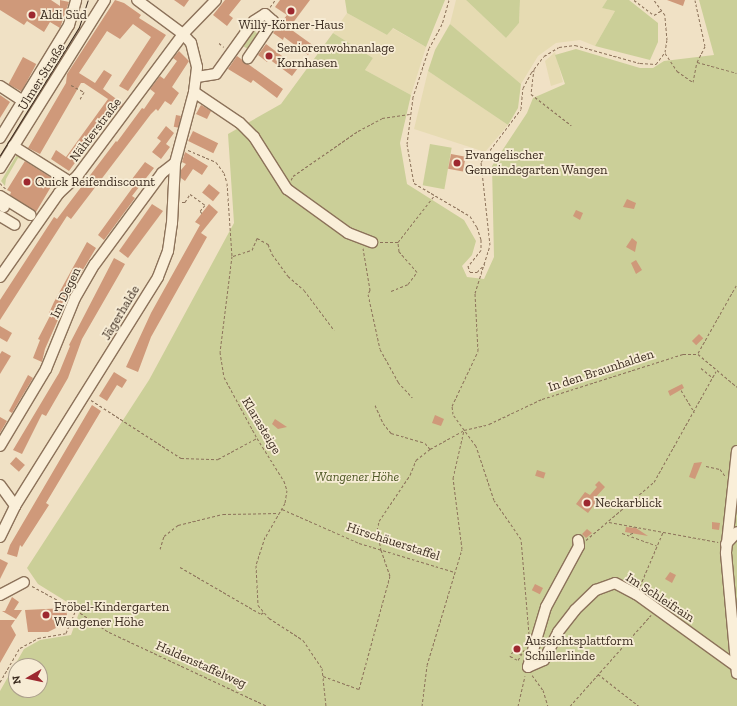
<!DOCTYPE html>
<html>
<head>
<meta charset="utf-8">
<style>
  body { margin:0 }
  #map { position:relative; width:737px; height:706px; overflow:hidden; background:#f0e1c5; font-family:"Zilla Slab",serif }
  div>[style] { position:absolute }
  .farmland>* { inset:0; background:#e6dbb2 }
  .green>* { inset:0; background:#cbcf98; transform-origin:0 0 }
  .building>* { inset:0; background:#cf997a; transform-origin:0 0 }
  .path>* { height:1px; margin-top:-0.5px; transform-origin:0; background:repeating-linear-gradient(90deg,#8c725a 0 3px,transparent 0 5px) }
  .roads { filter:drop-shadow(1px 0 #8c725a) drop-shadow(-1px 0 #8c725a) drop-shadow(0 1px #8c725a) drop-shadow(0 -1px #8c725a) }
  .minor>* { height:10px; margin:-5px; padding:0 5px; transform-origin:5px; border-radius:5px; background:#faefd9 }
  .tram>* { height:1px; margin:-0.5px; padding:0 0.5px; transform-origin:0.5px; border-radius:0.5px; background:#3b2b1f }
  .dots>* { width:11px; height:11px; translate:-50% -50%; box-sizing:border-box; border:2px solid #f7ecd5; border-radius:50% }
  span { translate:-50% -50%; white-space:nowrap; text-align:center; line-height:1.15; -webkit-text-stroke:3.5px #f7ecd5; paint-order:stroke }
  .poi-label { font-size:13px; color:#3b2b1f }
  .left { translate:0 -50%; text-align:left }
  .street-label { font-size:13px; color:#3b2b1f }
  .park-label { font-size:13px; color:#4e5825; font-style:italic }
  .north { position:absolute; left:8px; top:658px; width:40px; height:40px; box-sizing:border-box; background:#f7ecd5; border:1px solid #ac9f8c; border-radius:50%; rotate:261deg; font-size:11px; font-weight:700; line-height:16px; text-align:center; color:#3b2b1f }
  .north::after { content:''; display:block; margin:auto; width:14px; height:18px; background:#9d282f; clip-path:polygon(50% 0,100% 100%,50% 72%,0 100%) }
</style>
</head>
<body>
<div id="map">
  <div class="farmland">
    <div style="clip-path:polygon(456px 0,466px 0,506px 38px,519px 23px,520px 0,607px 0,602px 8px,615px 11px,595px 46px,580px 40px,556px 43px,538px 56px,521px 84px,450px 24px)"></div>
    <div style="clip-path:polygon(347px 13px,387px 35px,392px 28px,426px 47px,411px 95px,365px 70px,373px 58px,333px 33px)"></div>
    <div style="clip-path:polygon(555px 52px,563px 82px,551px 86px,545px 61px)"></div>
    <div style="clip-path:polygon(428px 71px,508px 125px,485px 152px,414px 129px)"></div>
  </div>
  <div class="green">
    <div style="clip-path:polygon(345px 0,445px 0,426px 47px,393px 28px,387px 35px,347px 13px)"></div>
    <div style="clip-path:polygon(466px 0,520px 0,519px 23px,506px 38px)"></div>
    <div style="clip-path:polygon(607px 0,629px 0,658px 23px,658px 42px,650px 60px,595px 46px,615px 11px,602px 8px)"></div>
    <div style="clip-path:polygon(evenodd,699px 0,737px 0,737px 706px,0 706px,0 691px,24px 649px,40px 640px,71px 635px,80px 610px,38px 584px,27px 568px,149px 380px,234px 223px,228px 134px,281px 104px,333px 33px,373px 58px,365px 70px,411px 95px,400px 143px,407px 184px,464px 220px,476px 241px,472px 255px,462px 266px,467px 277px,484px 279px,494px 257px,492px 166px,527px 113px,533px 98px,565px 84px,555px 55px,576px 49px,640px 68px,653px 68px,664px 61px,714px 55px,699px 0,16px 666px,40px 666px,40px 690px,16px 690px,16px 666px)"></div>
    <div style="clip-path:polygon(264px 19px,255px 32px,259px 34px,248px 49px,241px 45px,258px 21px)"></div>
    <div style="clip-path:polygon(450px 24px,521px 84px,518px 108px,508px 125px,428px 71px,435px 50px)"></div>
    <div style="left:430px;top:144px;width:22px;height:42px;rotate:10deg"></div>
    <div style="clip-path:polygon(18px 153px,25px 158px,23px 160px,18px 158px,6px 179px,5px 186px,1px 181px)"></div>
  </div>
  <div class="building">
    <div style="clip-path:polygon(0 0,51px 0,60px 6px,60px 0,69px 2px,60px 28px,50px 22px,44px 32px,27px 21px,24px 25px,0 10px)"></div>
    <div style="clip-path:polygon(115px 0,124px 3px,141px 15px,139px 18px,166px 35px,128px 91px,119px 86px,151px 37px,133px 24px,120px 39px,107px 31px,79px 73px,95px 83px,104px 70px,112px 75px,103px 89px,123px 104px,120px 108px,117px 105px,69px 171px,51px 159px,56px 150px,66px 157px,108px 99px,84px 83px,81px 83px,40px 154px,28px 148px,66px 83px,67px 74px)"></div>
    <div style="clip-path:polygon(174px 0,189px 0,184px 7px)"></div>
    <div style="clip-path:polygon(225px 0,241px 0,229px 15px,233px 18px,227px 26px,213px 15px)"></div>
    <div style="clip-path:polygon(280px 0,310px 0,289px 28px,314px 46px,308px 55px,284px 37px,283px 40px,273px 33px,287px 15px,275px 7px)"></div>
    <div style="clip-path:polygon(667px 0,685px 0,683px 6px)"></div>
    <div style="clip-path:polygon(266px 44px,298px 68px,292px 76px,269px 59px,267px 62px,258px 55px)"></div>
    <div style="clip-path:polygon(179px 51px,189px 61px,172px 87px,179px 93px,171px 105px,165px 101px,158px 111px,156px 109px,151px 114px,71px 219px,67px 216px,0 320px,0 300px,54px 217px,57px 219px,116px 141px,117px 142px,142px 108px,144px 109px,155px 93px,150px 89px,160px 76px,164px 79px,177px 61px,173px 58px)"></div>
    <div style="clip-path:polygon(237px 56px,283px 89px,277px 98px,253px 80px,251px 83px,228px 69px)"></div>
    <div style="left:23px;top:57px;width:15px;height:31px;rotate:28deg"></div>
    <div style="clip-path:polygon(0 95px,10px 102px,0 118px)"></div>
    <div style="clip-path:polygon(201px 105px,211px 111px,207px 119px,196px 114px)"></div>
    <div style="left:176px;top:115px;width:5px;height:12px;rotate:11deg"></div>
    <div style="clip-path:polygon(166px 126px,174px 133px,166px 144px,170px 147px,161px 159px,152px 152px,161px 141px,157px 138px)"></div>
    <div style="left:193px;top:131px;width:28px;height:11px;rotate:26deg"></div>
    <div style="clip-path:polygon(185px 152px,208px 166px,202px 175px,193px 169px,185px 181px,181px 178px,181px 170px,186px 164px,182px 162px)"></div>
    <div style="left:451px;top:154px;width:15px;height:15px;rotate:11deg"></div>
    <div style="clip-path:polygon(25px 161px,55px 180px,36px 212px,10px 195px,11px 192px,7px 190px)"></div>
    <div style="clip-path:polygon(145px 162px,154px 168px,132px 196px,135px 198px,104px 240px,98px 235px,133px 187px,129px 183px)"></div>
    <div style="left:209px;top:184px;width:14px;height:11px;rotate:39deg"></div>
    <div style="clip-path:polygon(627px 199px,636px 203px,634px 209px,623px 207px)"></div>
    <div style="clip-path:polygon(152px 204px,163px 211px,128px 258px,119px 251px)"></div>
    <div style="clip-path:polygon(209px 204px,218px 212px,201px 233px,207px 237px,151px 337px,138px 372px,126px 367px,151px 313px,200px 225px,195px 222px)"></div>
    <div style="clip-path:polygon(576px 210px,583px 213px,580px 220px,573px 216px)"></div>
    <div style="clip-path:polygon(632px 238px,637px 242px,635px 252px,626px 247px)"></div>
    <div style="clip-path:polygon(87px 242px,96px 248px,72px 288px,45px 349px,42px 362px,33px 358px,40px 340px,38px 339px,51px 314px,49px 313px,54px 302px)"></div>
    <div style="clip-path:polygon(114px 258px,125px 264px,120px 273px,82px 339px,68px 378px,46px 416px,42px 414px,22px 454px,13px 450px,59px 373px,70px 346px,69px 345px)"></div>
    <div style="clip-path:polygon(636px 260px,642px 270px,636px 274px,631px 263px)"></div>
    <div style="clip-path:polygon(0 326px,12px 333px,7px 342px,0 338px)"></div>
    <div style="left:699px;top:334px;width:6px;height:10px;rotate:45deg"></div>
    <div style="clip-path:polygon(2px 351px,11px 356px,0 374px,0 354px)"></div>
    <div style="clip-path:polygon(114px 372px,127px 380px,122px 388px,117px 385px,107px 401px,99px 396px)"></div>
    <div style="clip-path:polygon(28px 375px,33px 378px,12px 413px,9px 411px)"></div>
    <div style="clip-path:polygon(682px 384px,684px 388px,670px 396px,668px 391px)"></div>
    <div style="clip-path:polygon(92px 405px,101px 411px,46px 503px,49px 505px,22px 547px,20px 545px,17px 557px,7px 554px,10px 545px)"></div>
    <div style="clip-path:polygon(435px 415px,444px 419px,441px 426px,432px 423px)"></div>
    <div style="clip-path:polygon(0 417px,7px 421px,0 433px)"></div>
    <div style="clip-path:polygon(275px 419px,287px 427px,278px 429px,272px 424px)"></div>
    <div style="left:16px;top:457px;width:12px;height:9px;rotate:42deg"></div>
    <div style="clip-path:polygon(702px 462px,695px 479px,689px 477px,694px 463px)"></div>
    <div style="left:537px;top:470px;width:9px;height:6px;rotate:18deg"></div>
    <div style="clip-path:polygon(599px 481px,605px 487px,594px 499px,597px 501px,588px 513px,576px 504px,585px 492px,590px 495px,597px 487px,595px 485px)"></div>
    <div style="clip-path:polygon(712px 522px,720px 523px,719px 530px,712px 529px)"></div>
    <div style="clip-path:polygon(626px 527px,636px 528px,648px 536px,625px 532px)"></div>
    <div style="clip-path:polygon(587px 529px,592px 533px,586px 538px,582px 534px)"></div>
    <div style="clip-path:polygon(0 559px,8px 563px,0 579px)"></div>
    <div style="clip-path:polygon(670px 572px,676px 575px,672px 583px,665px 579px)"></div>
    <div style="left:535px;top:584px;width:9px;height:7px;rotate:27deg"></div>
    <div style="clip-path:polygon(12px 597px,19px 602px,14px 610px,22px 610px,16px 619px,2px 611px,5px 611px)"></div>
    <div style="clip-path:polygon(66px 608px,68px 622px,48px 632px,28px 632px,25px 610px)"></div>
    <div style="clip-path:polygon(0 620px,15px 620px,11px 626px,16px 635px,0 663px)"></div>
  </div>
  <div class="path">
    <div style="left:449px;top:0;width:25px;rotate:106deg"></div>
    <div style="left:442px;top:24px;width:27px;rotate:118deg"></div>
    <div style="left:429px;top:48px;width:52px;rotate:108.1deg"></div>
    <div style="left:413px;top:97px;width:47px;rotate:97.3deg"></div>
    <div style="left:407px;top:144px;width:40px;rotate:80deg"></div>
    <div style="left:414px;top:183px;width:65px;rotate:30.5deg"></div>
    <div style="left:470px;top:216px;width:13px;rotate:58deg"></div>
    <div style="left:477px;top:227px;width:13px;rotate:72deg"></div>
    <div style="left:481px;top:239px;width:11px;rotate:90deg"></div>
    <div style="left:481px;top:250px;width:21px;rotate:129deg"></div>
    <div style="left:468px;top:266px;width:6px;rotate:72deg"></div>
    <div style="left:470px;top:272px;width:7px"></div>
    <div style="left:477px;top:272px;width:11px;rotate:-45deg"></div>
    <div style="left:634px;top:0;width:25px;rotate:37deg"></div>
    <div style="left:654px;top:15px;width:9px;rotate:-32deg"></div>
    <div style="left:270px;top:7px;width:9px;rotate:-54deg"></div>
    <div style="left:219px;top:43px;width:6px;rotate:39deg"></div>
    <div style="left:665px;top:53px;width:22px;rotate:56deg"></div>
    <div style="left:677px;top:71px;width:19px;rotate:35deg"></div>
    <div style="left:693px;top:82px;width:20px;rotate:-79deg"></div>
    <div style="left:697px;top:62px;width:18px;rotate:-63deg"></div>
    <div style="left:705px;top:46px;width:47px;rotate:-102.3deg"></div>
    <div style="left:697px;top:62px;width:41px;rotate:15.4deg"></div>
    <div style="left:534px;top:69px;width:25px;rotate:97deg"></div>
    <div style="left:531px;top:94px;width:51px;rotate:37.8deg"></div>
    <div style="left:71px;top:85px;width:15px;rotate:28deg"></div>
    <div style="left:84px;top:92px;width:8px;rotate:120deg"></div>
    <div style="left:188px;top:150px;width:30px;rotate:23deg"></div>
    <div style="left:216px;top:162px;width:14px;rotate:54deg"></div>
    <div style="left:224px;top:173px;width:10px;rotate:73deg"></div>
    <div style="left:227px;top:183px;width:73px;rotate:86.1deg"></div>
    <div style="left:232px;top:256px;width:97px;rotate:97.1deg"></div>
    <div style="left:220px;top:352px;width:25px;rotate:81deg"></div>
    <div style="left:224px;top:377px;width:69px;rotate:61.6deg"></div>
    <div style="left:257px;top:438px;width:51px;rotate:57.9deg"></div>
    <div style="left:284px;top:481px;width:9px;rotate:72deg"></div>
    <div style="left:287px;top:490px;width:13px;rotate:99deg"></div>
    <div style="left:285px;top:503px;width:39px;rotate:120deg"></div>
    <div style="left:265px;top:537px;width:29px;rotate:108deg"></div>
    <div style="left:256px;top:565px;width:40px;rotate:87.1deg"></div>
    <div style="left:258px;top:605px;width:17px;rotate:50deg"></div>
    <div style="left:269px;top:618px;width:40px;rotate:32.9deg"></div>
    <div style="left:303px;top:640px;width:34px;rotate:56deg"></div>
    <div style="left:322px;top:668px;width:38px;rotate:84deg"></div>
    <div style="left:291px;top:180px;width:4px;rotate:-63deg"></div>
    <div style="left:293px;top:176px;width:79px;rotate:-34.7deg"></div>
    <div style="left:358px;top:131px;width:27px;rotate:-28deg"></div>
    <div style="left:382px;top:118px;width:28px;rotate:-8deg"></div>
    <div style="left:0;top:183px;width:8px;rotate:45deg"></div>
    <div style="left:182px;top:202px;width:3px"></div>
    <div style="left:185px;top:202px;width:9px;rotate:-58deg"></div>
    <div style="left:190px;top:194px;width:19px;rotate:36deg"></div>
    <div style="left:205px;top:205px;width:8px;rotate:130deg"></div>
    <div style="left:200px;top:211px;width:3px;rotate:45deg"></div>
    <div style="left:380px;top:242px;width:18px"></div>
    <div style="left:398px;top:242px;width:58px;rotate:-52deg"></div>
    <div style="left:363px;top:248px;width:43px;rotate:80.5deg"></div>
    <div style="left:370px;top:290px;width:4px;rotate:117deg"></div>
    <div style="left:368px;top:294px;width:56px;rotate:77.7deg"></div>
    <div style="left:380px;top:349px;width:38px;rotate:61deg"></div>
    <div style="left:398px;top:382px;width:21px;rotate:47deg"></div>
    <div style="left:233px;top:256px;width:20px;rotate:-18deg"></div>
    <div style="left:252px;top:250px;width:13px;rotate:-67deg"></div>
    <div style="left:257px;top:238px;width:13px;rotate:29deg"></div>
    <div style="left:268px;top:244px;width:11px;rotate:68deg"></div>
    <div style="left:272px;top:254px;width:27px;rotate:54deg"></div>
    <div style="left:288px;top:276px;width:21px;rotate:41deg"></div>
    <div style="left:304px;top:290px;width:50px;rotate:53.1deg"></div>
    <div style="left:391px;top:291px;width:18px;rotate:-22deg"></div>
    <div style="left:408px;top:284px;width:15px;rotate:-53deg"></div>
    <div style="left:417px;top:272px;width:28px;rotate:-131deg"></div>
    <div style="left:399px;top:251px;width:8px;rotate:-97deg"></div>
    <div style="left:698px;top:353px;width:79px;rotate:-60.5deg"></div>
    <div style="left:701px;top:368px;width:14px;rotate:39deg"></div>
    <div style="left:681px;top:390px;width:26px;rotate:59deg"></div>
    <div style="left:91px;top:400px;width:107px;rotate:32.8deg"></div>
    <div style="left:181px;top:458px;width:37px;rotate:2deg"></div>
    <div style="left:218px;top:459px;width:44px;rotate:-28.3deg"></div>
    <div style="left:375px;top:405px;width:20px;rotate:66deg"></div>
    <div style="left:383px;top:423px;width:13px;rotate:51deg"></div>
    <div style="left:391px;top:433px;width:35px;rotate:16deg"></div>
    <div style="left:425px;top:443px;width:8px;rotate:50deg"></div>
    <div style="left:706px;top:466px;width:14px;rotate:12deg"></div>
    <div style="left:720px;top:469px;width:9px;rotate:54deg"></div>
    <div style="left:282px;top:509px;width:84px;rotate:23.8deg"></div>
    <div style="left:359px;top:543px;width:100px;rotate:16.8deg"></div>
    <div style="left:609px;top:522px;width:111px;rotate:10.4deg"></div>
    <div style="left:622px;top:533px;width:37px;rotate:20deg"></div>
    <div style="left:630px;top:534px;width:5px;rotate:-22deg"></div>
    <div style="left:586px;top:540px;width:89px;rotate:-40.5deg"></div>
    <div style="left:654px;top:482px;width:127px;rotate:-60.8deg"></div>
    <div style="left:160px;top:549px;width:14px;rotate:-73deg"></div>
    <div style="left:164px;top:536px;width:18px;rotate:-38deg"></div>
    <div style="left:178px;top:525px;width:46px;rotate:-13.7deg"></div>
    <div style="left:223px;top:514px;width:55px;rotate:-1deg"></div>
    <div style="left:180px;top:567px;width:94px;rotate:30.1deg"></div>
    <div style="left:261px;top:614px;width:4px;rotate:-34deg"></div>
    <div style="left:32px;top:586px;width:50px;rotate:28.6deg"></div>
    <div style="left:76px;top:610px;width:40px;rotate:34deg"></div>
    <div style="left:109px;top:632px;width:174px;rotate:25.1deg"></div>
    <div style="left:640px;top:586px;width:59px;rotate:-66.9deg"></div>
    <div style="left:529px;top:634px;width:95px;rotate:-94.8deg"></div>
    <div style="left:521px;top:539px;width:47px;rotate:-124.7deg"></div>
    <div style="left:494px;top:500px;width:57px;rotate:-108.4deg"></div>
    <div style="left:476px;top:446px;width:39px;rotate:-126deg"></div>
    <div style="left:453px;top:414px;width:8px;rotate:-97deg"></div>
    <div style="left:452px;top:406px;width:61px;rotate:-64.7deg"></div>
    <div style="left:478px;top:351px;width:58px;rotate:-93deg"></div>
    <div style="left:475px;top:293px;width:50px;rotate:-72.6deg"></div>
    <div style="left:490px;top:245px;width:83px;rotate:-96.2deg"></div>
    <div style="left:481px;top:162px;width:66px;rotate:-53deg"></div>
    <div style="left:521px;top:109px;width:21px;rotate:-85deg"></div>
    <div style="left:523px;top:88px;width:17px;rotate:-62deg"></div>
    <div style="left:531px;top:73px;width:21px;rotate:-53deg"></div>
    <div style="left:544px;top:56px;width:17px;rotate:-31deg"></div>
    <div style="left:559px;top:47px;width:16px;rotate:-7deg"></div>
    <div style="left:575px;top:45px;width:67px;rotate:15.5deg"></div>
    <div style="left:640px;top:63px;width:16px;rotate:4deg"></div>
    <div style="left:656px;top:64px;width:15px;rotate:-53deg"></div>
    <div style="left:665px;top:52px;width:12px;rotate:-81deg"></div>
    <div style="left:667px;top:40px;width:25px;rotate:-95deg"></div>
    <div style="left:665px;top:15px;width:19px;rotate:-126deg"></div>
    <div style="left:521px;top:654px;width:9px;rotate:-159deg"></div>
    <div style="left:513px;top:651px;width:6px;rotate:121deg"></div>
    <div style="left:510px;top:656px;width:9px;rotate:27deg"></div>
    <div style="left:518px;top:660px;width:12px;rotate:-59deg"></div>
    <div style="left:598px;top:674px;width:52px;rotate:38deg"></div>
    <div style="left:532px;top:675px;width:19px;rotate:54deg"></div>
    <div style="left:543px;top:690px;width:17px;rotate:73deg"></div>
    <div style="left:323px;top:676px;width:38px;rotate:20deg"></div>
    <div style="left:359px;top:689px;width:117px;rotate:-74.7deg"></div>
    <div style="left:390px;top:576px;width:28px;rotate:-109deg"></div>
    <div style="left:381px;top:550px;width:20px;rotate:-101deg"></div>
    <div style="left:377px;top:530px;width:9px;rotate:-77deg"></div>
    <div style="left:379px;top:521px;width:55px;rotate:-56deg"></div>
    <div style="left:410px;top:475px;width:16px;rotate:-68deg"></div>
    <div style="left:416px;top:460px;width:18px;rotate:-38deg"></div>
    <div style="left:430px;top:449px;width:39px;rotate:-29deg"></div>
    <div style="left:464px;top:430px;width:26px;rotate:-13deg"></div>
    <div style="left:489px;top:424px;width:59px;rotate:-25.3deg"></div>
    <div style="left:542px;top:399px;width:148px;rotate:-17.7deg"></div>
    <div style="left:683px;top:354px;width:15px"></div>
    <div style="left:698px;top:354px;width:51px;rotate:40.2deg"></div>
    <div style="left:0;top:682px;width:39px;rotate:-60deg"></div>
    <div style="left:20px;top:648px;width:21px;rotate:-29deg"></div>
    <div style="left:38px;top:638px;width:28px;rotate:-10deg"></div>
    <div style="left:66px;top:633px;width:25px;rotate:-67deg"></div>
    <div style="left:422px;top:706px;width:41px;rotate:-83deg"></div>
    <div style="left:427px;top:665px;width:121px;rotate:-73.2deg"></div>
    <div style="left:462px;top:549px;width:72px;rotate:-97.2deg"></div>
    <div style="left:453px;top:478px;width:49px;rotate:-77.1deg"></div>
    <div style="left:518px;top:706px;width:31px;rotate:-77deg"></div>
    <div style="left:570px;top:706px;width:122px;rotate:-48.3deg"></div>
  </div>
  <div class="roads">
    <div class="minor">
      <div style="left:197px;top:77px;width:19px;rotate:-9deg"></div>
      <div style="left:216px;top:74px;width:65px;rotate:-54.4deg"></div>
      <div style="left:254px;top:21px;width:13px;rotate:-32deg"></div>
      <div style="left:265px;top:14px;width:11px;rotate:41deg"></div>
      <div style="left:273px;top:21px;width:45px;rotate:124deg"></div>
      <div style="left:0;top:86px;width:27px;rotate:33deg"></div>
      <div style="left:194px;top:92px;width:55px;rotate:34deg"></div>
      <div style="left:240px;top:123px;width:20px;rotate:45deg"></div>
      <div style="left:254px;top:137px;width:62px;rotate:57.6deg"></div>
      <div style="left:287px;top:189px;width:75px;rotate:35.8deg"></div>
      <div style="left:348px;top:233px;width:26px;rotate:21deg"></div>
      <div style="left:0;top:138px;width:132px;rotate:-58.6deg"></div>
      <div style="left:69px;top:25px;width:26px;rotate:-74deg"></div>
      <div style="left:13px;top:146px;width:67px;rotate:32.3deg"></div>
      <div style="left:0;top:168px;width:198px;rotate:-58deg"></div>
      <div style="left:0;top:196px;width:36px;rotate:32deg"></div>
      <div style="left:0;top:204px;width:5px;rotate:37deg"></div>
      <div style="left:0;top:216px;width:17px;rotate:31deg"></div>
      <div style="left:0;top:277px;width:103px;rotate:-54.9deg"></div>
      <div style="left:59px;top:193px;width:26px;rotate:-43deg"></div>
      <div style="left:78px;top:175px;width:176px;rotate:-53.3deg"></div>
      <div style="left:183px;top:34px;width:47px;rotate:-45.9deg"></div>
      <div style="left:0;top:446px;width:90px;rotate:-59.1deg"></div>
      <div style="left:46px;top:369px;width:77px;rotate:-67.8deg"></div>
      <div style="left:75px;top:298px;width:39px;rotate:-60deg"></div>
      <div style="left:95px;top:264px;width:113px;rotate:-53.6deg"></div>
      <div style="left:162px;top:173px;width:16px;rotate:-38deg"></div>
      <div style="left:737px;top:451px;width:103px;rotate:96.2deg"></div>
      <div style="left:726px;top:553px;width:121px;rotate:84.8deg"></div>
      <div style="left:0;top:485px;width:26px;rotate:54deg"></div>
      <div style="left:0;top:537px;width:34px;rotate:-64deg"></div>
      <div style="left:15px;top:506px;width:270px;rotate:-58deg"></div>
      <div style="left:158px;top:277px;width:28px;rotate:-69deg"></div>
      <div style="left:168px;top:251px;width:28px;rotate:-82deg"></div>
      <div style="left:172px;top:223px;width:60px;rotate:-87.1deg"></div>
      <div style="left:175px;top:163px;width:73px;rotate:-75deg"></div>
      <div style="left:194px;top:92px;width:25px;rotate:-83deg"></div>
      <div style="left:197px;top:67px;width:25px;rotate:-104deg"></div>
      <div style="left:191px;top:43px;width:12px;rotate:-132deg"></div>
      <div style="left:183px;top:34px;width:57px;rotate:-143.5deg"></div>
      <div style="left:726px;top:544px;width:16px;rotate:-47deg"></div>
      <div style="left:0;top:595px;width:27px;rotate:-28deg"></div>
      <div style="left:528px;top:667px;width:17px;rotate:-24deg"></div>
      <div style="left:544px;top:660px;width:31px;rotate:-63deg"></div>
      <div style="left:558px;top:632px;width:28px;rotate:-52deg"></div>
      <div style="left:575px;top:610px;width:29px;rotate:-44deg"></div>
      <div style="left:596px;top:590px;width:20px;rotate:-20deg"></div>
      <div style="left:615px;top:583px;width:24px;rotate:28deg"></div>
      <div style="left:636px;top:594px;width:123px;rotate:35.8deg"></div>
      <div style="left:528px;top:667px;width:63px;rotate:-73.3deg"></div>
      <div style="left:546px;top:607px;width:69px;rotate:-61.6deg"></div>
      <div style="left:579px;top:546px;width:6px;rotate:-99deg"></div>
    </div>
  </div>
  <div class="tram">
    <div style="left:0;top:155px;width:150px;rotate:-58.3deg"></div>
    <div style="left:79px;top:27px;width:28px;rotate:-72deg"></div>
  </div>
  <div class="dots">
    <div style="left:291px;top:11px;background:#9d282f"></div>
    <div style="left:32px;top:15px;background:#9d282f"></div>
    <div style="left:269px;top:56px;background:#9d282f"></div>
    <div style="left:457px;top:163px;background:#9d282f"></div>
    <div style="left:27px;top:182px;background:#9d282f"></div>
    <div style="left:587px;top:503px;background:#9d282f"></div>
    <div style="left:46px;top:615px;background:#9d282f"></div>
    <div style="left:517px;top:649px;background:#9d282f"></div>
  </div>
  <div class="poi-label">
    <span class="left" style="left:40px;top:15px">Aldi Süd</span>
    <span style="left:291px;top:25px">Willy-Körner-Haus</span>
    <span class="left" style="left:277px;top:56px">Seniorenwohnanlage<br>Kornhasen</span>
    <span class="left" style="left:465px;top:163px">Evangelischer<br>Gemeindegarten Wangen</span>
    <span class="left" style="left:35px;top:182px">Quick Reifendiscount</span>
    <span class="left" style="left:595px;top:503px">Neckarblick</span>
    <span class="left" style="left:54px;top:615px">Fröbel-Kindergarten<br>Wangener Höhe</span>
    <span class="left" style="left:525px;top:649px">Aussichtsplattform<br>Schillerlinde</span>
  </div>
  <div class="street-label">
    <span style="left:42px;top:77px;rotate:-58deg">Ulmer Straße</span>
    <span style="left:96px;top:130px;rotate:-53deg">Nähterstraße</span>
    <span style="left:66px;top:293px;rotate:-65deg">Im Degen</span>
    <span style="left:121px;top:313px;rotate:-59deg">Jägerhalde</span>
    <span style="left:601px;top:371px;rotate:-18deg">In den Braunhalden</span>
    <span style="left:261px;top:426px;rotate:59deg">Klarasteige</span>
    <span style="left:393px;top:542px;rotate:18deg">Hirschäuerstaffel</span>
    <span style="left:660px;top:598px;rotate:33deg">Im Schleifrain</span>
    <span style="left:201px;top:665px;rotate:24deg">Haldenstaffelweg</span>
  </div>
  <div class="park-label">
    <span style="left:357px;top:477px">Wangener Höhe</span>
  </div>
  <div class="north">N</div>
</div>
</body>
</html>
